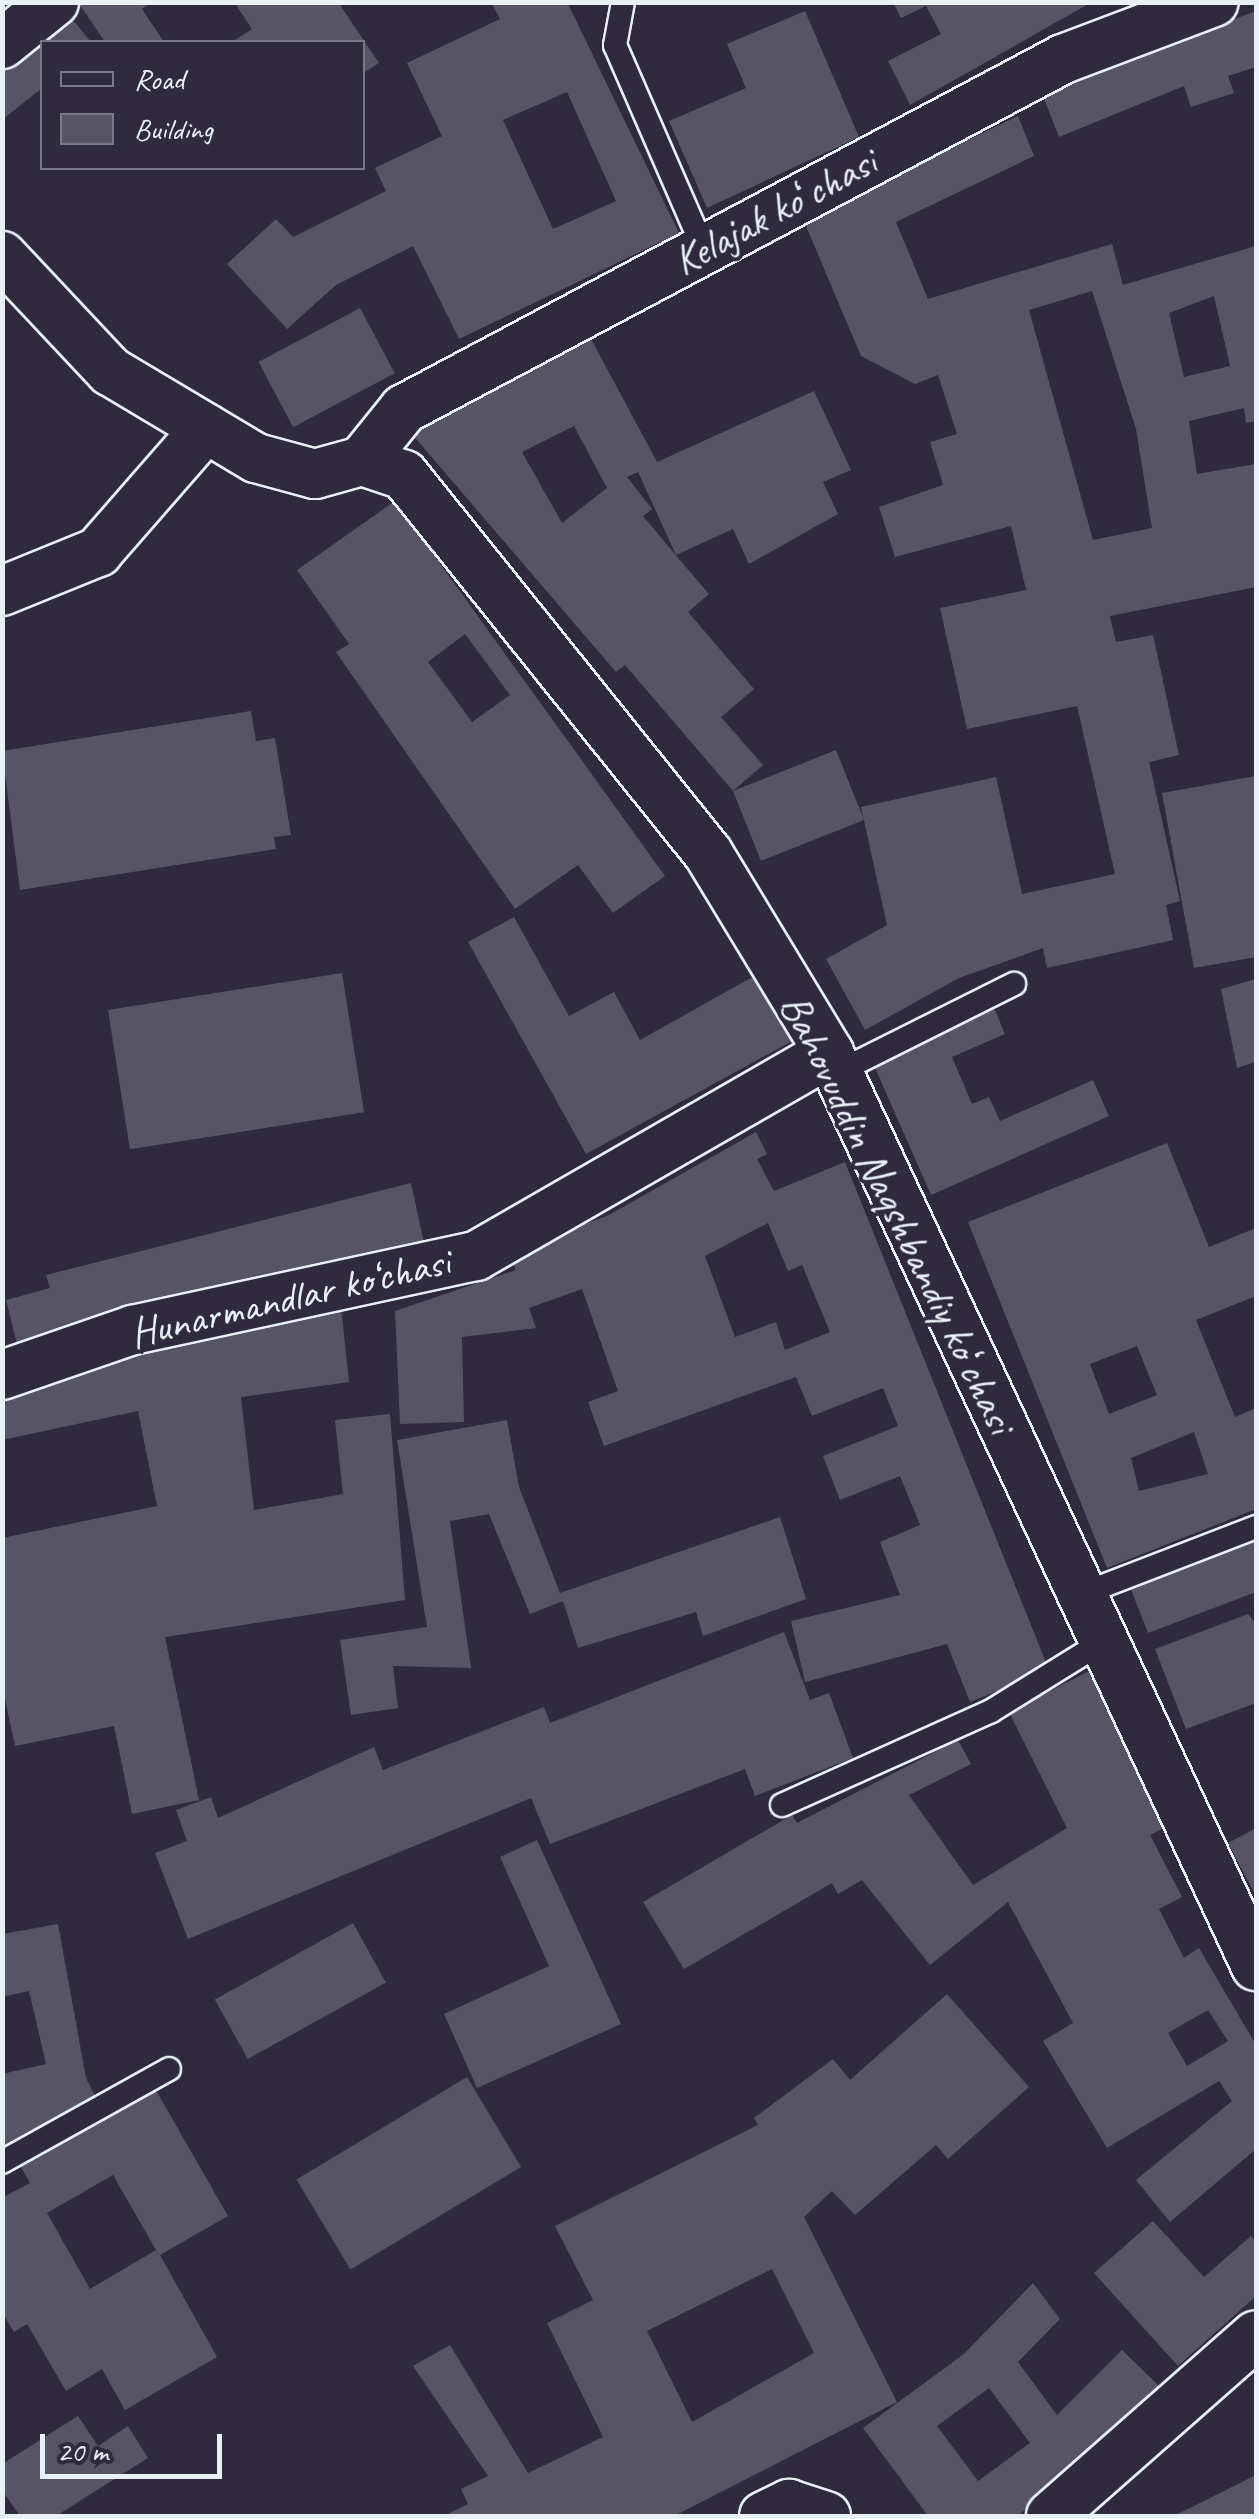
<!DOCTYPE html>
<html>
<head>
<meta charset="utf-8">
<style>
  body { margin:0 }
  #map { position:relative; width:1259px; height:2519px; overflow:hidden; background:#2f2a3d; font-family:Caveat,sans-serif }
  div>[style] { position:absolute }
  .building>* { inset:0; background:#575565; transform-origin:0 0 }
  .roads { filter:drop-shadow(2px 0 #e8f1f8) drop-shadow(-2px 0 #e8f1f8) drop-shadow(0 2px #e8f1f8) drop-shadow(0 -2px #e8f1f8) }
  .service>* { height:22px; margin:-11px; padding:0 11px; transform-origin:11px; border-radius:11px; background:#2f2a3d }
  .minor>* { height:48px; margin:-24px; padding:0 24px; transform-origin:24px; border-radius:24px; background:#2f2a3d }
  span { translate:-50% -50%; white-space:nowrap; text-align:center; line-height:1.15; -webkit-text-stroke:8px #2f2a3d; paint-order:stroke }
  .street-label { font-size:42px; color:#e8f1f8 }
  .frame { position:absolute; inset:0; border:5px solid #e8f1f8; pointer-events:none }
  .legend { position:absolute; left:40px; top:40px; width:325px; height:130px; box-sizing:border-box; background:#2f2a3d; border:2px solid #797a88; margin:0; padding:12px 18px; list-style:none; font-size:30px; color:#e8f1f8 }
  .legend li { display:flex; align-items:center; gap:20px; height:50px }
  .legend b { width:50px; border:2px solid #797a88 }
  .scale { position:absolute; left:40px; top:2434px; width:182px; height:45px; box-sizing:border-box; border:5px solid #e8f1f8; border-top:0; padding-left:12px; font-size:30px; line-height:35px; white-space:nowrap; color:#e8f1f8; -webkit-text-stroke:8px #2f2a3d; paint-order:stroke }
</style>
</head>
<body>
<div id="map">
  <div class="building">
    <div style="clip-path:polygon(78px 2px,152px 2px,142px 9px,164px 42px,105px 42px)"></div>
    <div style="clip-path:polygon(234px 2px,338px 2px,379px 63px,362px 74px,362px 42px,232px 42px,252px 29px)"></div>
    <div style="clip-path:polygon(evenodd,491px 2px,567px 2px,679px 233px,459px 339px,413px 246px,336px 285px,287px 329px,227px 264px,276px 219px,293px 237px,386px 191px,375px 168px,442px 136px,407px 63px,500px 19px,491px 2px,567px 92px,616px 201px,553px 229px,503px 120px,567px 92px)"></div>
    <div style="clip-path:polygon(893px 2px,1092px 2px,910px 105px,888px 61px,941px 34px,926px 6px,901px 18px)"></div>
    <div style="clip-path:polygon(805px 11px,859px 137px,707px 208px,669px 121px,746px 88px,727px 44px)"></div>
    <div style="clip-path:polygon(1256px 11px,1256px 67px,1228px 76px,1234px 93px,1191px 107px,1184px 86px,1059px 137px,1041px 91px)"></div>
    <div style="clip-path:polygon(68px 14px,91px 42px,42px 42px,42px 88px,2px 120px,2px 66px)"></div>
    <div style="clip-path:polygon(evenodd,1018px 116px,1034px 156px,896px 222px,928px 299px,1112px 244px,1123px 285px,1256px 246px,1256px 421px,1246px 423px,1244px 408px,1189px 421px,1197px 474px,1256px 464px,1256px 587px,1110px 616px,1116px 642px,1153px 635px,1179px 755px,1149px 762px,1180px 901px,1166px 905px,1173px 940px,1047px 968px,1043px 948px,959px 978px,865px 1030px,826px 959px,887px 925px,861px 807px,996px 777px,1022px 894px,1115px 874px,1077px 706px,967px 729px,940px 608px,1026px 590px,1011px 526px,895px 557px,879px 507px,943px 485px,930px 442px,957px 434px,938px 375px,915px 384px,861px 356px,803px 219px,1018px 116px,1092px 291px,1136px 429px,1152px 528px,1093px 540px,1029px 310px,1092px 291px,1018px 116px,1214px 296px,1230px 366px,1184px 377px,1169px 313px,1214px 296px)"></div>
    <div style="left:360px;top:308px;width:74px;height:115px;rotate:62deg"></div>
    <div style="clip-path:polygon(evenodd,590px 337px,657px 462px,814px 391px,851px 470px,823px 482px,838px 514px,749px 564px,733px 529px,676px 555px,638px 472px,627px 477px,652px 509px,643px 516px,679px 559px,709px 594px,688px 612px,754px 689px,721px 717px,763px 765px,733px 791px,836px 750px,864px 820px,761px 861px,733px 791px,625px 665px,616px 672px,411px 433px,590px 337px,574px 426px,607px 488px,562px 523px,522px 452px,574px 426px)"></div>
    <div style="clip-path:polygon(evenodd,395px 501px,665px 876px,613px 913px,578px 865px,515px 909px,336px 652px,349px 644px,297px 570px,395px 501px,465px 634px,510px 695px,472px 722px,428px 662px,465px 634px)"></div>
    <div style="clip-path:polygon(251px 711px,256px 741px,275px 738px,291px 835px,274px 837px,276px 849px,20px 890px,2px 751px)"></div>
    <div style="clip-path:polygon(1256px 776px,1256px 957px,1194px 968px,1162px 793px)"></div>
    <div style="clip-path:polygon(514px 917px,569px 1016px,614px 992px,640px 1040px,756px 975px,792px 1041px,586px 1154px,468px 942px)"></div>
    <div style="left:342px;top:973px;width:141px;height:237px;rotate:81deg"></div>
    <div style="clip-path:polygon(1256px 979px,1256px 1062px,1237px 1068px,1221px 989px)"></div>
    <div style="clip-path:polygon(994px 1008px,1005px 1034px,952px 1057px,972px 1104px,989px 1097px,1000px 1121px,1093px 1080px,1109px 1116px,931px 1195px,872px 1061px)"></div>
    <div style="clip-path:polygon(evenodd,756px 1132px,767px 1154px,757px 1159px,774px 1191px,845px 1162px,1049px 1670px,970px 1702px,947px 1644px,805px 1682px,791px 1621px,900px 1595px,880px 1542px,920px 1525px,900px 1476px,840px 1500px,823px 1456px,898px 1426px,883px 1388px,812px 1416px,796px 1377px,604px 1446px,588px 1402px,618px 1391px,582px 1289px,529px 1308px,536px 1328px,462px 1337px,464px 1422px,400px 1424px,395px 1311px,516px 1270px,508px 1251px,607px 1216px,756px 1132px,768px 1223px,788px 1271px,802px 1265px,830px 1332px,785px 1350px,776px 1322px,735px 1337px,705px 1256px,768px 1223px)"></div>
    <div style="clip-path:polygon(evenodd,1167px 1143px,1209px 1247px,1256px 1228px,1256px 1296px,1196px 1320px,1235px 1417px,1256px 1408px,1256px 1509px,1107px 1568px,968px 1222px,1167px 1143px,1137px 1346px,1157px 1395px,1109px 1414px,1090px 1364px,1137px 1346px,1167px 1143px,1194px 1432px,1208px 1474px,1139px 1491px,1131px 1458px,1194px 1432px)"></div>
    <div style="clip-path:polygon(411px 1183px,425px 1248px,18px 1348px,6px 1300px,50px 1288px,46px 1275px)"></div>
    <div style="clip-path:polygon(341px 1306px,349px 1382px,241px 1397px,254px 1510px,343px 1494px,335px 1420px,390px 1414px,405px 1600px,165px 1637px,199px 1800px,132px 1814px,114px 1726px,15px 1746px,2px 1685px,2px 1538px,157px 1506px,138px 1411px,2px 1440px,2px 1393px,108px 1351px)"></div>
    <div style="clip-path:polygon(507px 1420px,519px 1487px,560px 1593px,780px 1517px,806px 1599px,703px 1636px,696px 1612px,578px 1648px,563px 1601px,530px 1614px,489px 1514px,450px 1521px,471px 1668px,393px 1666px,398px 1708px,351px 1715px,340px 1640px,427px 1627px,397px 1440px)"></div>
    <div style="clip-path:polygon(1256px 1540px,1256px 1592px,1148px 1633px,1130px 1587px)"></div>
    <div style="clip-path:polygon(1248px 1614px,1256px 1624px,1256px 1703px,1186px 1729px,1155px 1649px)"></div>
    <div style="clip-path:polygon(784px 1632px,810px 1700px,829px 1693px,853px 1758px,755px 1796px,745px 1769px,550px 1844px,531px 1798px,188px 1939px,155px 1853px,187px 1841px,176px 1810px,211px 1797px,218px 1818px,374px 1747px,383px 1770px,544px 1707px,550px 1723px)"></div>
    <div style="clip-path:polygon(evenodd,1091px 1670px,1172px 1824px,1150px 1835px,1182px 1897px,1159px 1909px,1184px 1958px,1199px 1948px,1256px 2045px,1256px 2149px,1170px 2222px,1136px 2180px,1232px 2101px,1219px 2081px,1107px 2148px,1043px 2041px,1073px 2023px,1008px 1902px,930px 1965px,862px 1880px,838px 1894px,832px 1883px,684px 1969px,643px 1902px,792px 1815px,797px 1823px,958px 1740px,971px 1764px,909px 1795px,973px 1885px,1067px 1828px,1009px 1712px,1091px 1670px,1208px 2010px,1228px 2041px,1187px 2066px,1168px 2033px,1208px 2010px)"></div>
    <div style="clip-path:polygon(1256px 1828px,1256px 1896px,1228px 1843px)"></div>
    <div style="clip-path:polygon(537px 1840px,621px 2024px,477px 2088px,444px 2014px,549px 1966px,500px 1857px)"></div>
    <div style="left:353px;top:1923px;width:68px;height:158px;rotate:61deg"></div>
    <div style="clip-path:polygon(58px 1924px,86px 2078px,100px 2106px,2px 2156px,2px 2074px,46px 2064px,29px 1991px,2px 1997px,2px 1934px)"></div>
    <div style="clip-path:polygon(evenodd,947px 1994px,1029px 2087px,948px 2159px,936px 2145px,855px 2215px,832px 2191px,804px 2217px,897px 2402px,674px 2516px,444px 2516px,468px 2504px,461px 2489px,488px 2476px,413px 2366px,450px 2345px,528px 2473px,603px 2437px,547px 2323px,593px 2300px,555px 2226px,758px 2125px,754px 2118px,833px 2059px,850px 2080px,947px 1994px,772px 2269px,814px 2353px,692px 2422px,647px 2331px,772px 2269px)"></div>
    <div style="left:467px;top:2077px;width:105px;height:199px;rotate:59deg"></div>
    <div style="clip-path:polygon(evenodd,154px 2087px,228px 2216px,160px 2255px,217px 2357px,125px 2410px,102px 2369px,66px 2391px,27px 2324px,14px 2332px,2px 2312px,2px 2198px,30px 2183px,19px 2164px,154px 2087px,113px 2175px,156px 2250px,90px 2289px,47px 2213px,113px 2175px)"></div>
    <div style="clip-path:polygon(1153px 2221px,1204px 2277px,1251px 2236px,1256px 2242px,1256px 2296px,1178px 2366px,1094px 2273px)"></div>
    <div style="clip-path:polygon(evenodd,1033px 2283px,1060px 2319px,1018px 2362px,1057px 2415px,1122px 2350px,1160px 2387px,1018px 2516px,928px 2516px,863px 2428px,964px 2354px,1033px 2283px,989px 2388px,1030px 2443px,978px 2481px,937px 2426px,989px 2388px)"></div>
    <div style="clip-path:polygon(78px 2416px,98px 2446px,128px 2426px,148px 2458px,56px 2516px,20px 2516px,2px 2490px,2px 2464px)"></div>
    <div style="clip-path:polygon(1256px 2475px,1256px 2516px,1173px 2516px,1190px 2508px)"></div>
  </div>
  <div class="roads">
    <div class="service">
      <div style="left:623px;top:2px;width:44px;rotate:100.5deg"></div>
      <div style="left:615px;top:45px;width:223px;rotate:66.5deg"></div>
      <div style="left:838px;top:1072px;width:197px;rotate:-26.6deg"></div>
      <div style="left:1077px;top:1596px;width:192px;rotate:-21.1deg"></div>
      <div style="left:782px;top:1805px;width:229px;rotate:-24.2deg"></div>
      <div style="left:991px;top:1711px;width:127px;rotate:-31.8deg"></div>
      <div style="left:2px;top:2162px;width:191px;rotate:-29.1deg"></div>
    </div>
    <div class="minor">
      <div style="left:2px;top:44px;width:67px;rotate:-38.9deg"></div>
      <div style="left:2px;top:256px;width:158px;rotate:46.8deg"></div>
      <div style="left:110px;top:371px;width:170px;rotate:30.8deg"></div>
      <div style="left:256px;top:458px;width:61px;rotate:15.2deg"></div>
      <div style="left:315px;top:474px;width:49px;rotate:-15.5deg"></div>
      <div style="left:362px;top:461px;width:44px;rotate:18.4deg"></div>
      <div style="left:404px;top:475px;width:485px;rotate:51.2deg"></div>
      <div style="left:708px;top:853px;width:234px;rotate:58.8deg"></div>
      <div style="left:829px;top:1053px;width:1008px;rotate:64.94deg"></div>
      <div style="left:362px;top:461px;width:67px;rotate:-51.1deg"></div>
      <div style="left:404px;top:409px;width:746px;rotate:-27.97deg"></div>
      <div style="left:1063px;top:59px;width:161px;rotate:-20.7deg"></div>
      <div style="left:2px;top:591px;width:104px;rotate:-22.1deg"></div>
      <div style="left:98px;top:552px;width:164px;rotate:-48.9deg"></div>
      <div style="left:2px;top:1375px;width:139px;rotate:-19deg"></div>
      <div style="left:133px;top:1330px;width:351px;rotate:-12.2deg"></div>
      <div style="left:476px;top:1256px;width:407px;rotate:-29.9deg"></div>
      <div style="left:764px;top:2516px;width:28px;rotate:-26deg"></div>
      <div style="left:789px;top:2504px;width:39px;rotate:18deg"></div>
      <div style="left:1051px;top:2516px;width:273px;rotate:-41.4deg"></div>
    </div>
  </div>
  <div class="street-label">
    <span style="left:775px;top:212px;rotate:-28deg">Kelajak koʻchasi</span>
    <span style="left:897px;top:1214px;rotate:64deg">Bahovuddin Naqshbandiy koʻchasi</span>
    <span style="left:290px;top:1298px;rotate:-13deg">Hunarmandlar ko‘chasi</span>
  </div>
  <div class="frame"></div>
  <ul class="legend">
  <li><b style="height:12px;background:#2f2a3d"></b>Road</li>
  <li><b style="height:28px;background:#575565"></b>Building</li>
  </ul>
  <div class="scale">20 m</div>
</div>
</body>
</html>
